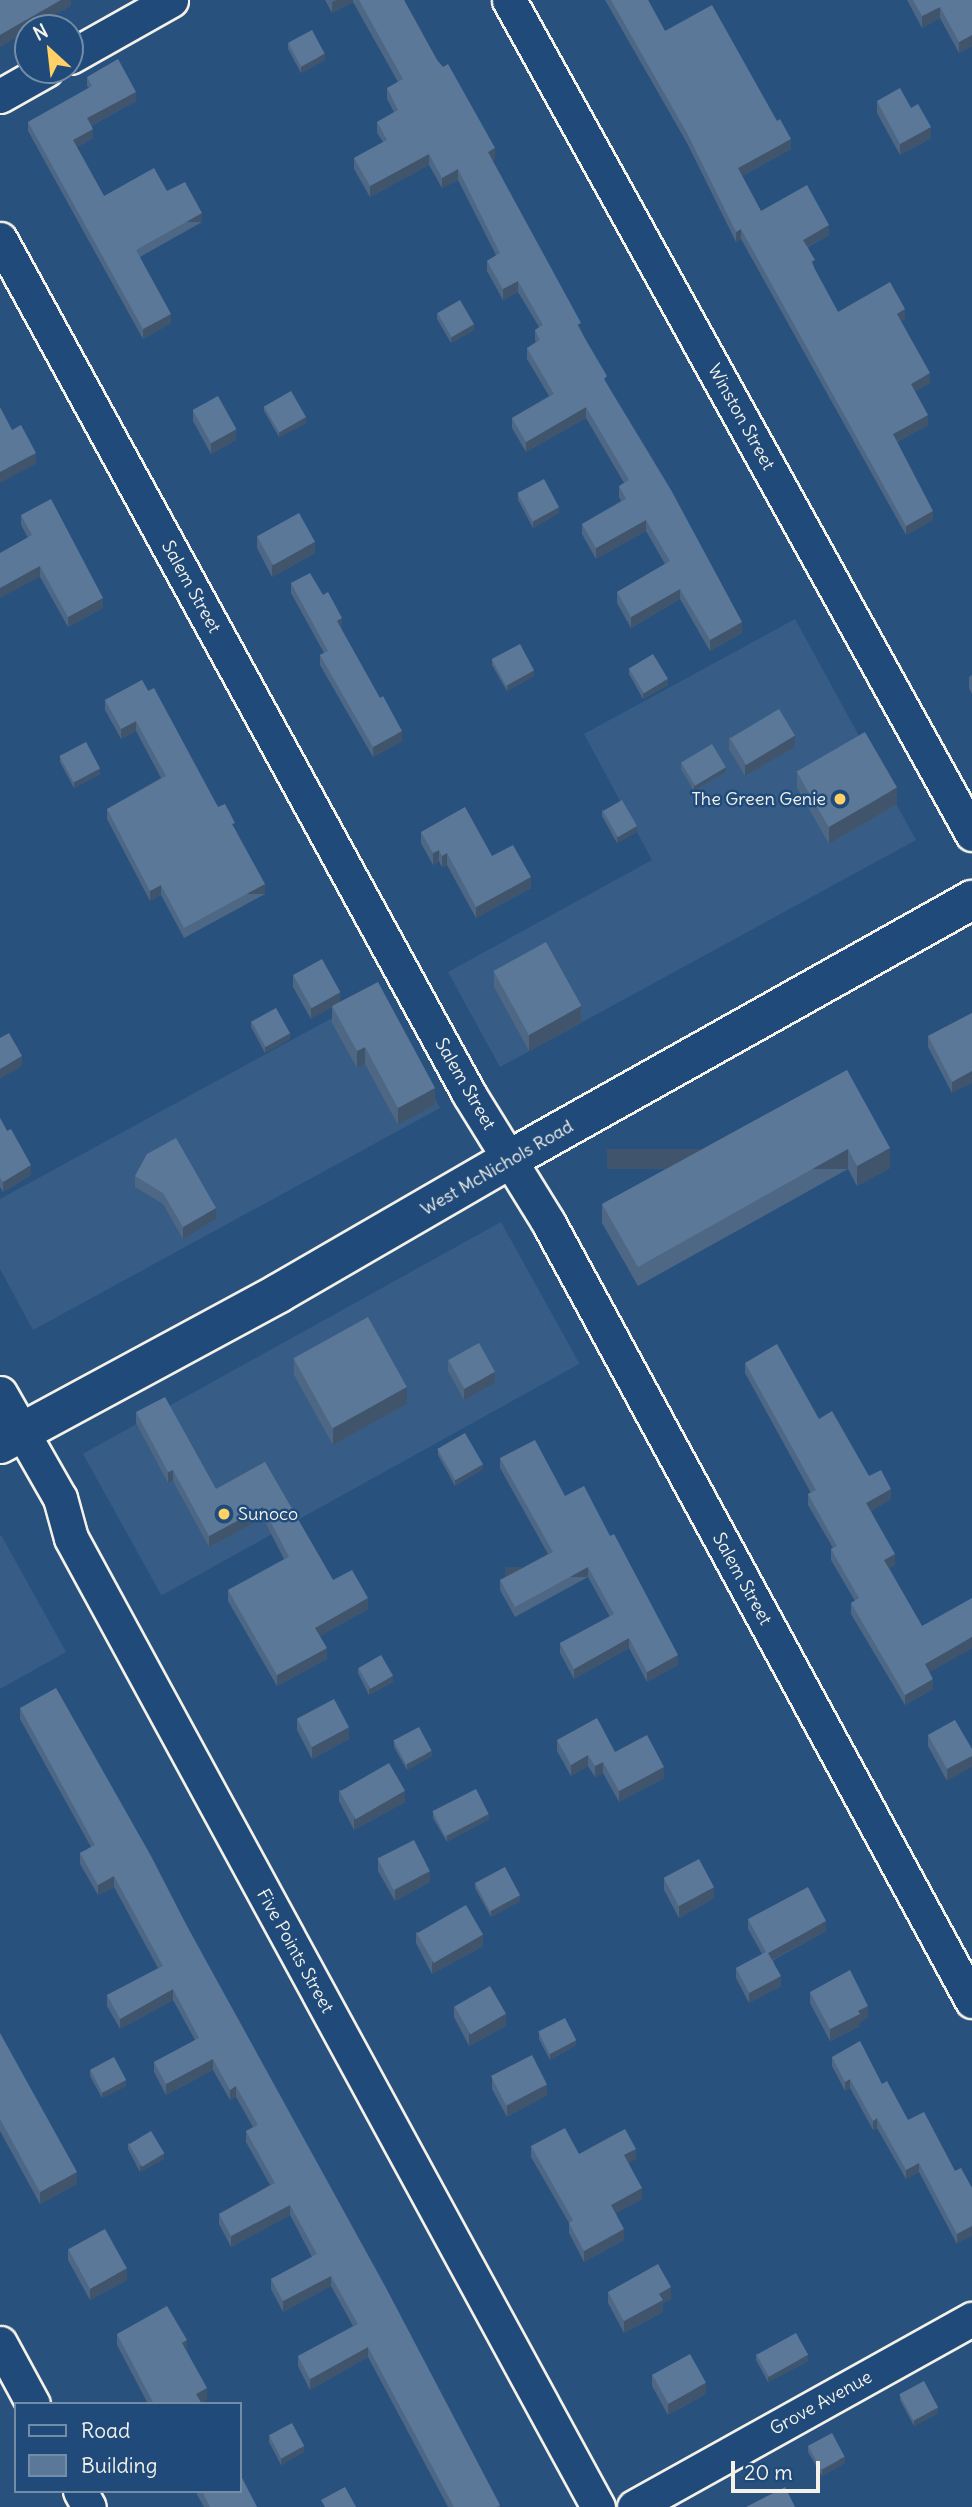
<!DOCTYPE html>
<html>
<head>
<meta charset="utf-8">
<style>
  body { margin:0 }
  #map { position:relative; width:972px; height:2507px; overflow:hidden; background:#28517e; font-family:Delius,sans-serif }
  div>[style] { position:absolute }
  .built>* { inset:0; background:#375d86; transform-origin:0 0 }
  .roads { filter:drop-shadow(2px 0 #f4f1e8) drop-shadow(-2px 0 #f4f1e8) drop-shadow(0 2px #f4f1e8) drop-shadow(0 -2px #f4f1e8) }
  .minor>* { height:33px; margin:-16.5px; padding:0 16.5px; transform-origin:16.5px; border-radius:16.5px; background:#1f4a7a }
  .major>* { height:38px; margin:-19px; padding:0 19px; transform-origin:19px; border-radius:19px; background:#1f4a7a }
  .wall>* { inset:0; background:#4e6784 }
  .shaded-wall>* { inset:0; background:#40546b; transform-origin:0 0 }
  .building>* { inset:0; background:#5b7899; transform-origin:0 0 }
  .dots>* { width:19px; height:19px; translate:-50% -50%; box-sizing:border-box; border:4px solid #1f4a7a; border-radius:50% }
  span { translate:-50% -50%; white-space:nowrap; text-align:center; line-height:1.15; -webkit-text-stroke:5px #1f4a7a; paint-order:stroke }
  .street-label { font-size:18px; color:#f4f1e8 }
  .poi-label { font-size:18px; color:#f4f1e8 }
  .right { translate:-100% -50%; text-align:right }
  .left { translate:0 -50%; text-align:left }
  .legend { position:absolute; left:14px; top:2402px; width:228px; height:91px; box-sizing:border-box; background:#1f4a7a; border:2px solid #748da6; margin:0; padding:9px 12px; list-style:none; font-size:21px; color:#f4f1e8 }
  .legend li { display:flex; align-items:center; gap:14px; height:35px }
  .legend b { width:35px; border:2px solid #748da6 }
  .north { position:absolute; left:14px; top:14px; width:70px; height:70px; box-sizing:border-box; background:#1f4a7a; border:2px solid #748da6; border-radius:50%; rotate:333deg; font-size:19px; font-weight:700; line-height:28px; text-align:center; color:#f4f1e8 }
  .north::after { content:''; display:block; margin:auto; width:24px; height:32px; background:#ffd166; clip-path:polygon(50% 0,100% 100%,50% 72%,0 100%) }
  .scale { position:absolute; left:731px; top:2461px; width:89px; height:32px; box-sizing:border-box; border:4px solid #f4f1e8; border-top:0; padding-left:9px; font-size:21px; line-height:24px; white-space:nowrap; color:#f4f1e8; -webkit-text-stroke:5px #1f4a7a; paint-order:stroke }
</style>
</head>
<body>
<div id="map">
  <div class="built">
    <div style="clip-path:polygon(795px 619px,916px 840px,500px 1067px,448px 972px,652px 860px,584px 734px)"></div>
    <div style="clip-path:polygon(378px 993px,440px 1108px,33px 1330px,0 1269px,0 1199px)"></div>
    <div style="left:501px;top:1222px;width:162px;height:478px;rotate:61deg"></div>
    <div style="clip-path:polygon(1px 1535px,66px 1652px,0 1689px,0 1536px)"></div>
  </div>
  <div class="roads">
    <div class="minor">
      <div style="left:509px;top:0;width:954px;rotate:60.96deg"></div>
      <div style="left:70px;top:57px;width:116px;rotate:-29.4deg"></div>
      <div style="left:0;top:96px;width:53px;rotate:-29.5deg"></div>
      <div style="left:0;top:239px;width:975px;rotate:61.25deg"></div>
      <div style="left:469px;top:1094px;width:150px;rotate:58.3deg"></div>
      <div style="left:548px;top:1222px;width:887px;rotate:61.44deg"></div>
      <div style="left:0;top:1393px;width:121px;rotate:60.3deg"></div>
      <div style="left:60px;top:1498px;width:41px;rotate:74.6deg"></div>
      <div style="left:71px;top:1538px;width:1103px;rotate:61.46deg"></div>
      <div style="left:0;top:2343px;width:69px;rotate:61.6deg"></div>
      <div style="left:80px;top:2491px;width:18px;rotate:61deg"></div>
      <div style="left:634px;top:2507px;width:387px;rotate:-29.1deg"></div>
    </div>
    <div class="major">
      <div style="left:0;top:1444px;width:317px;rotate:-28.4deg"></div>
      <div style="left:279px;top:1293px;width:267px;rotate:-30.1deg"></div>
      <div style="left:510px;top:1159px;width:530px;rotate:-29.28deg"></div>
    </div>
  </div>
  <div class="wall">
    <div style="clip-path:polygon(325px 0,404px 0,437px 60px,495px 159px,492px 160px,581px 330px,607px 385px,742px 633px,710px 651px,680px 599px,631px 628px,617px 603px,617px 592px,665px 564px,646px 531px,596px 559px,582px 534px,582px 524px,621px 501px,619px 497px,619px 486px,624px 483px,586px 418px,526px 452px,512px 428px,512px 418px,549px 396px,527px 359px,527px 348px,536px 342px,535px 340px,535px 330px,539px 327px,518px 292px,503px 300px,487px 271px,487px 261px,496px 255px,458px 180px,442px 188px,429px 165px,370px 197px,354px 169px,354px 158px,383px 142px,377px 133px,377px 122px,394px 112px,387px 99px,387px 88px,398px 82px,353px 2px,332px 13px)"></div>
    <div style="clip-path:polygon(605px 0,648px 0,665px 31px,791px 149px,742px 176px,761px 211px,829px 235px,808px 247px,815px 270px,838px 312px,905px 319px,901px 321px,930px 383px,915px 391px,928px 425px,897px 442px,933px 520px,906px 535px,741px 239px,736px 242px,687px 143px)"></div>
    <div style="clip-path:polygon(907px 0,972px 0,972px 46px,959px 53px,940px 18px,922px 28px)"></div>
    <div style="clip-path:polygon(288px 43px,325px 60px,301px 73px,288px 49px)"></div>
    <div style="clip-path:polygon(87px 77px,136px 101px,91px 126px,93px 138px,77px 147px,104px 196px,167px 191px,202px 222px,140px 257px,171px 323px,143px 339px,28px 131px,28px 122px,89px 88px,87px 86px)"></div>
    <div style="clip-path:polygon(877px 101px,911px 108px,931px 138px,900px 155px,877px 113px)"></div>
    <div style="clip-path:polygon(437px 313px,474px 330px,451px 343px,437px 319px)"></div>
    <div style="clip-path:polygon(264px 406px,306px 423px,279px 437px,264px 411px)"></div>
    <div style="clip-path:polygon(193px 410px,236px 440px,211px 454px,193px 421px)"></div>
    <div style="clip-path:polygon(518px 494px,559px 513px,533px 528px,518px 500px)"></div>
    <div style="clip-path:polygon(21px 515px,103px 608px,68px 627px,40px 577px,28px 538px,21px 525px)"></div>
    <div style="clip-path:polygon(257px 537px,315px 553px,272px 577px,257px 548px)"></div>
    <div style="clip-path:polygon(291px 583px,342px 628px,341px 629px,402px 741px,373px 757px,320px 665px,320px 655px,324px 653px,291px 593px)"></div>
    <div style="clip-path:polygon(492px 660px,534px 676px,507px 691px,492px 665px)"></div>
    <div style="clip-path:polygon(629px 668px,668px 685px,643px 699px,629px 674px)"></div>
    <div style="clip-path:polygon(972px 675px,972px 694px,969px 688px,969px 677px)"></div>
    <div style="clip-path:polygon(142px 680px,218px 807px,235px 829px,265px 894px,184px 938px,161px 895px,150px 901px,107px 819px,107px 809px,161px 778px,136px 731px,121px 739px,105px 710px,105px 700px)"></div>
    <div style="clip-path:polygon(729px 737px,795px 747px,745px 776px,729px 749px)"></div>
    <div style="clip-path:polygon(60px 756px,100px 774px,74px 788px,60px 762px)"></div>
    <div style="clip-path:polygon(681px 763px,726px 772px,694px 791px,681px 769px)"></div>
    <div style="clip-path:polygon(797px 772px,897px 804px,829px 844px,797px 788px)"></div>
    <div style="clip-path:polygon(602px 810px,637px 832px,617px 843px,602px 816px)"></div>
    <div style="clip-path:polygon(421px 832px,492px 856px,531px 888px,476px 918px,447px 865px,442px 867px,439px 861px,433px 865px,421px 843px)"></div>
    <div style="clip-path:polygon(494px 971px,581px 1023px,529px 1051px,494px 987px)"></div>
    <div style="clip-path:polygon(293px 975px,340px 1002px,435px 1105px,398px 1125px,365px 1064px,357px 1068px,332px 1023px,332px 1007px,311px 1019px,293px 987px)"></div>
    <div style="clip-path:polygon(972px 1013px,952px 1093px,928px 1047px,928px 1036px)"></div>
    <div style="clip-path:polygon(251px 1021px,290px 1039px,265px 1053px,251px 1027px)"></div>
    <div style="clip-path:polygon(847px 1070px,890px 1168px,857px 1186px,848px 1169px,638px 1286px,602px 1223px,602px 1204px)"></div>
    <div style="clip-path:polygon(0 1118px,31px 1175px,3px 1192px,0 1187px)"></div>
    <div style="clip-path:polygon(135px 1176px,216px 1219px,183px 1239px,163px 1204px,135px 1187px)"></div>
    <div style="clip-path:polygon(294px 1358px,407px 1404px,333px 1445px,294px 1375px)"></div>
    <div style="clip-path:polygon(448px 1360px,495px 1383px,464px 1400px,448px 1371px)"></div>
    <div style="clip-path:polygon(745px 1363px,819px 1419px,869px 1476px,891px 1499px,871px 1511px,895px 1565px,889px 1568px,922px 1626px,972px 1648px,929px 1672px,933px 1689px,905px 1705px,851px 1614px,851px 1603px,855px 1601px,831px 1560px,831px 1549px,833px 1548px,808px 1505px,808px 1494px,811px 1493px,745px 1373px)"></div>
    <div style="clip-path:polygon(136px 1412px,216px 1489px,265px 1462px,333px 1580px,368px 1609px,320px 1636px,327px 1659px,277px 1686px,228px 1601px,228px 1590px,284px 1559px,263px 1518px,209px 1547px,173px 1481px,168px 1483px,136px 1423px)"></div>
    <div style="clip-path:polygon(438px 1450px,483px 1469px,455px 1486px,438px 1455px)"></div>
    <div style="clip-path:polygon(500px 1458px,565px 1496px,678px 1665px,647px 1682px,629px 1648px,574px 1679px,560px 1653px,560px 1643px,610px 1617px,588px 1577px,515px 1617px,500px 1590px,500px 1580px,548px 1554px,500px 1468px)"></div>
    <div style="clip-path:polygon(358px 1668px,393px 1682px,369px 1695px,358px 1673px)"></div>
    <div style="clip-path:polygon(20px 1708px,188px 1928px,500px 2507px,448px 2507px,368px 2357px,310px 2390px,298px 2366px,298px 2356px,353px 2326px,331px 2286px,283px 2312px,271px 2289px,271px 2279px,312px 2257px,290px 2215px,231px 2247px,219px 2224px,219px 2214px,270px 2185px,246px 2142px,246px 2131px,253px 2127px,236px 2097px,230px 2100px,213px 2070px,166px 2095px,154px 2072px,154px 2062px,195px 2040px,173px 2000px,120px 2029px,107px 2006px,107px 1995px,158px 1968px,114px 1887px,98px 1895px,80px 1864px,80px 1853px,91px 1847px,20px 1719px)"></div>
    <div style="clip-path:polygon(297px 1719px,349px 1739px,312px 1759px,297px 1730px)"></div>
    <div style="clip-path:polygon(955px 1720px,947px 1781px,928px 1746px,928px 1735px)"></div>
    <div style="clip-path:polygon(557px 1740px,615px 1752px,664px 1778px,619px 1802px,603px 1773px,595px 1777px,588px 1766px,571px 1776px,557px 1751px)"></div>
    <div style="clip-path:polygon(394px 1741px,432px 1756px,407px 1770px,394px 1747px)"></div>
    <div style="clip-path:polygon(339px 1790px,405px 1802px,354px 1830px,339px 1801px)"></div>
    <div style="clip-path:polygon(433px 1812px,489px 1819px,447px 1842px,433px 1818px)"></div>
    <div style="clip-path:polygon(378px 1860px,430px 1882px,395px 1901px,378px 1871px)"></div>
    <div style="clip-path:polygon(664px 1879px,714px 1898px,679px 1918px,664px 1890px)"></div>
    <div style="clip-path:polygon(475px 1883px,520px 1901px,491px 1917px,475px 1888px)"></div>
    <div style="clip-path:polygon(748px 1919px,826px 1931px,773px 1960px,781px 1986px,749px 2003px,736px 1978px,736px 1968px,762px 1954px,748px 1929px)"></div>
    <div style="clip-path:polygon(416px 1932px,483px 1946px,432px 1974px,416px 1943px)"></div>
    <div style="clip-path:polygon(810px 1992px,868px 2017px,860px 2022px,860px 2026px,830px 2041px,810px 2003px)"></div>
    <div style="clip-path:polygon(454px 2006px,506px 2026px,469px 2046px,454px 2017px)"></div>
    <div style="clip-path:polygon(0 2033px,77px 2184px,40px 2204px,0 2131px)"></div>
    <div style="clip-path:polygon(539px 2033px,576px 2045px,550px 2060px,539px 2039px)"></div>
    <div style="clip-path:polygon(832px 2057px,882px 2084px,908px 2120px,955px 2171px,961px 2168px,957px 2244px,919px 2172px,906px 2179px,877px 2128px,873px 2130px,850px 2088px,845px 2091px,832px 2066px)"></div>
    <div style="clip-path:polygon(90px 2070px,126px 2086px,102px 2098px,90px 2076px)"></div>
    <div style="clip-path:polygon(492px 2077px,547px 2095px,507px 2117px,492px 2089px)"></div>
    <div style="clip-path:polygon(128px 2143px,164px 2159px,140px 2172px,128px 2149px)"></div>
    <div style="clip-path:polygon(531px 2146px,579px 2154px,636px 2159px,628px 2163px,642px 2199px,616px 2213px,624px 2240px,584px 2262px,569px 2233px,569px 2223px,531px 2157px)"></div>
    <div style="clip-path:polygon(68px 2249px,127px 2280px,90px 2300px,68px 2260px)"></div>
    <div style="clip-path:polygon(608px 2292px,671px 2299px,663px 2303px,663px 2312px,624px 2333px,608px 2303px)"></div>
    <div style="clip-path:polygon(117px 2334px,187px 2351px,207px 2399px,201px 2403px,202px 2404px,148px 2404px,117px 2345px)"></div>
    <div style="clip-path:polygon(756px 2354px,808px 2361px,768px 2382px,756px 2360px)"></div>
    <div style="clip-path:polygon(652px 2374px,706px 2394px,668px 2415px,652px 2386px)"></div>
    <div style="clip-path:polygon(900px 2395px,938px 2413px,914px 2426px,900px 2400px)"></div>
    <div style="clip-path:polygon(269px 2436px,304px 2452px,281px 2465px,269px 2442px)"></div>
    <div style="clip-path:polygon(808px 2446px,845px 2463px,822px 2476px,808px 2452px)"></div>
    <div style="clip-path:polygon(195px 2491px,240px 2491px,257px 2507px,204px 2507px)"></div>
  </div>
  <div class="shaded-wall">
    <div style="clip-path:polygon(61px 0,71px 0,71px 6px,32px 28px,28px 28px,28px 31px,0 47px,0 35px)"></div>
    <div style="clip-path:polygon(337px 0,353px 0,353px 2px,332px 13px,332px 2px)"></div>
    <div style="clip-path:polygon(940px 7px,940px 18px,922px 28px,922px 16px)"></div>
    <div style="clip-path:polygon(972px 35px,972px 46px,959px 53px,959px 42px)"></div>
    <div style="clip-path:polygon(325px 54px,325px 60px,301px 73px,301px 67px)"></div>
    <div style="clip-path:polygon(136px 92px,136px 101px,87px 128px,87px 118px)"></div>
    <div style="clip-path:polygon(931px 127px,931px 138px,900px 155px,900px 144px)"></div>
    <div style="clip-path:polygon(93px 129px,93px 138px,73px 149px,73px 140px)"></div>
    <div style="clip-path:polygon(791px 139px,791px 149px,738px 178px,738px 168px)"></div>
    <div style="clip-path:polygon(495px 148px,495px 159px,488px 163px,488px 152px)"></div>
    <div style="clip-path:polygon(429px 154px,429px 165px,370px 197px,370px 186px)"></div>
    <div style="clip-path:polygon(458px 169px,458px 180px,442px 188px,442px 178px)"></div>
    <div style="left:202px;top:213px;width:9px;height:76px;rotate:90deg"></div>
    <div style="clip-path:polygon(829px 225px,829px 235px,803px 249px,803px 240px)"></div>
    <div style="clip-path:polygon(741px 229px,741px 239px,736px 242px,736px 232px)"></div>
    <div style="clip-path:polygon(518px 281px,518px 292px,503px 300px,503px 289px)"></div>
    <div style="clip-path:polygon(905px 309px,905px 319px,897px 323px,897px 314px)"></div>
    <div style="clip-path:polygon(171px 314px,171px 323px,143px 339px,143px 329px)"></div>
    <div style="clip-path:polygon(474px 324px,474px 330px,451px 343px,451px 337px)"></div>
    <div style="clip-path:polygon(930px 373px,930px 383px,911px 394px,911px 384px)"></div>
    <div style="clip-path:polygon(586px 407px,586px 418px,526px 452px,526px 442px)"></div>
    <div style="clip-path:polygon(928px 415px,928px 425px,893px 444px,893px 434px)"></div>
    <div style="clip-path:polygon(306px 417px,306px 423px,279px 437px,279px 432px)"></div>
    <div style="clip-path:polygon(236px 429px,236px 440px,211px 454px,211px 443px)"></div>
    <div style="clip-path:polygon(36px 453px,36px 464px,0 483px,0 472px)"></div>
    <div style="clip-path:polygon(559px 507px,559px 513px,533px 528px,533px 522px)"></div>
    <div style="clip-path:polygon(933px 511px,933px 520px,906px 535px,906px 526px)"></div>
    <div style="clip-path:polygon(646px 520px,646px 531px,596px 559px,596px 548px)"></div>
    <div style="clip-path:polygon(315px 542px,315px 553px,272px 577px,272px 565px)"></div>
    <div style="clip-path:polygon(40px 566px,40px 577px,0 598px,0 588px)"></div>
    <div style="clip-path:polygon(680px 589px,680px 599px,631px 628px,631px 617px)"></div>
    <div style="clip-path:polygon(103px 598px,103px 608px,68px 627px,68px 617px)"></div>
    <div style="clip-path:polygon(342px 618px,342px 628px,337px 631px,337px 621px)"></div>
    <div style="clip-path:polygon(742px 622px,742px 633px,710px 651px,710px 640px)"></div>
    <div style="clip-path:polygon(534px 670px,534px 676px,507px 691px,507px 686px)"></div>
    <div style="clip-path:polygon(668px 679px,668px 685px,643px 699px,643px 693px)"></div>
    <div style="clip-path:polygon(136px 721px,136px 731px,121px 739px,121px 729px)"></div>
    <div style="clip-path:polygon(402px 731px,402px 741px,373px 757px,373px 747px)"></div>
    <div style="clip-path:polygon(795px 736px,795px 747px,745px 776px,745px 765px)"></div>
    <div style="clip-path:polygon(726px 767px,726px 772px,694px 791px,694px 785px)"></div>
    <div style="clip-path:polygon(100px 768px,100px 774px,74px 788px,74px 782px)"></div>
    <div style="clip-path:polygon(897px 788px,897px 804px,829px 844px,829px 827px)"></div>
    <div style="clip-path:polygon(637px 826px,637px 832px,617px 843px,617px 837px)"></div>
    <div style="clip-path:polygon(439px 850px,439px 861px,433px 865px,433px 853px)"></div>
    <div style="clip-path:polygon(447px 853px,447px 865px,442px 867px,442px 856px)"></div>
    <div style="clip-path:polygon(531px 877px,531px 888px,476px 918px,476px 907px)"></div>
    <div style="left:265px;top:884px;width:10px;height:92px;rotate:90deg"></div>
    <div style="clip-path:polygon(161px 885px,161px 895px,150px 901px,150px 891px)"></div>
    <div style="clip-path:polygon(340px 992px,340px 1003px,311px 1019px,311px 1008px)"></div>
    <div style="clip-path:polygon(581px 1006px,581px 1023px,529px 1051px,529px 1035px)"></div>
    <div style="clip-path:polygon(290px 1033px,290px 1039px,265px 1053px,265px 1047px)"></div>
    <div style="clip-path:polygon(365px 1047px,365px 1064px,357px 1068px,357px 1051px)"></div>
    <div style="clip-path:polygon(22px 1056px,22px 1066px,0 1079px,0 1069px)"></div>
    <div style="clip-path:polygon(972px 1071px,972px 1083px,952px 1093px,952px 1082px)"></div>
    <div style="clip-path:polygon(435px 1088px,435px 1105px,398px 1125px,398px 1108px)"></div>
    <div style="clip-path:polygon(890px 1148px,890px 1168px,857px 1186px,857px 1166px)"></div>
    <div style="left:848px;top:1149px;width:20px;height:241px;rotate:90deg"></div>
    <div style="clip-path:polygon(31px 1165px,31px 1175px,3px 1192px,3px 1182px)"></div>
    <div style="clip-path:polygon(216px 1208px,216px 1219px,183px 1239px,183px 1227px)"></div>
    <div style="clip-path:polygon(495px 1372px,495px 1383px,464px 1400px,464px 1389px)"></div>
    <div style="clip-path:polygon(407px 1387px,407px 1404px,333px 1445px,333px 1428px)"></div>
    <div style="clip-path:polygon(483px 1464px,483px 1469px,455px 1486px,455px 1480px)"></div>
    <div style="clip-path:polygon(173px 1470px,173px 1481px,168px 1483px,168px 1472px)"></div>
    <div style="clip-path:polygon(891px 1489px,891px 1499px,866px 1514px,866px 1503px)"></div>
    <div style="clip-path:polygon(263px 1507px,263px 1518px,209px 1547px,209px 1536px)"></div>
    <div style="clip-path:polygon(895px 1554px,895px 1565px,884px 1571px,884px 1560px)"></div>
    <div style="left:588px;top:1567px;width:10px;height:83px;rotate:90deg"></div>
    <div style="clip-path:polygon(368px 1598px,368px 1609px,315px 1639px,315px 1628px)"></div>
    <div style="clip-path:polygon(972px 1637px,972px 1648px,925px 1675px,925px 1664px)"></div>
    <div style="clip-path:polygon(629px 1638px,629px 1648px,574px 1679px,574px 1669px)"></div>
    <div style="clip-path:polygon(327px 1648px,327px 1659px,277px 1686px,277px 1675px)"></div>
    <div style="clip-path:polygon(678px 1655px,678px 1665px,647px 1682px,647px 1672px)"></div>
    <div style="clip-path:polygon(393px 1676px,393px 1682px,369px 1695px,369px 1689px)"></div>
    <div style="clip-path:polygon(933px 1679px,933px 1689px,905px 1705px,905px 1695px)"></div>
    <div style="clip-path:polygon(349px 1727px,349px 1739px,312px 1759px,312px 1747px)"></div>
    <div style="clip-path:polygon(432px 1751px,432px 1756px,407px 1770px,407px 1764px)"></div>
    <div style="clip-path:polygon(588px 1755px,588px 1766px,571px 1776px,571px 1765px)"></div>
    <div style="clip-path:polygon(972px 1756px,972px 1767px,947px 1781px,947px 1769px)"></div>
    <div style="clip-path:polygon(603px 1762px,603px 1773px,595px 1777px,595px 1766px)"></div>
    <div style="clip-path:polygon(664px 1767px,664px 1778px,619px 1802px,619px 1791px)"></div>
    <div style="clip-path:polygon(405px 1791px,405px 1802px,354px 1830px,354px 1818px)"></div>
    <div style="clip-path:polygon(489px 1814px,489px 1819px,447px 1842px,447px 1836px)"></div>
    <div style="clip-path:polygon(430px 1871px,430px 1882px,395px 1901px,395px 1890px)"></div>
    <div style="clip-path:polygon(114px 1876px,114px 1887px,98px 1895px,98px 1885px)"></div>
    <div style="clip-path:polygon(714px 1887px,714px 1898px,679px 1918px,679px 1906px)"></div>
    <div style="clip-path:polygon(520px 1895px,520px 1901px,491px 1917px,491px 1911px)"></div>
    <div style="clip-path:polygon(826px 1921px,826px 1931px,768px 1962px,768px 1953px)"></div>
    <div style="clip-path:polygon(483px 1934px,483px 1946px,432px 1974px,432px 1962px)"></div>
    <div style="clip-path:polygon(781px 1976px,781px 1986px,749px 2003px,749px 1993px)"></div>
    <div style="clip-path:polygon(173px 1989px,173px 2000px,120px 2029px,120px 2019px)"></div>
    <div style="clip-path:polygon(868px 2006px,868px 2017px,860px 2022px,860px 2026px,830px 2041px,830px 2029px)"></div>
    <div style="clip-path:polygon(506px 2014px,506px 2026px,469px 2046px,469px 2034px)"></div>
    <div style="clip-path:polygon(576px 2040px,576px 2045px,550px 2060px,550px 2054px)"></div>
    <div style="clip-path:polygon(213px 2059px,213px 2070px,166px 2095px,166px 2084px)"></div>
    <div style="clip-path:polygon(850px 2079px,850px 2088px,845px 2091px,845px 2082px)"></div>
    <div style="clip-path:polygon(126px 2080px,126px 2086px,102px 2098px,102px 2092px)"></div>
    <div style="clip-path:polygon(547px 2084px,547px 2095px,507px 2117px,507px 2106px)"></div>
    <div style="clip-path:polygon(236px 2086px,236px 2097px,230px 2100px,230px 2090px)"></div>
    <div style="clip-path:polygon(877px 2118px,877px 2128px,873px 2130px,873px 2121px)"></div>
    <div style="clip-path:polygon(636px 2149px,636px 2159px,624px 2166px,624px 2155px)"></div>
    <div style="clip-path:polygon(164px 2153px,164px 2159px,140px 2172px,140px 2166px)"></div>
    <div style="clip-path:polygon(919px 2163px,919px 2172px,906px 2179px,906px 2170px)"></div>
    <div style="clip-path:polygon(77px 2172px,77px 2184px,40px 2204px,40px 2192px)"></div>
    <div style="clip-path:polygon(642px 2188px,642px 2199px,611px 2216px,611px 2205px)"></div>
    <div style="clip-path:polygon(290px 2205px,290px 2215px,231px 2247px,231px 2236px)"></div>
    <div style="clip-path:polygon(972px 2226px,972px 2236px,957px 2244px,957px 2234px)"></div>
    <div style="clip-path:polygon(624px 2229px,624px 2240px,584px 2262px,584px 2251px)"></div>
    <div style="clip-path:polygon(127px 2268px,127px 2280px,90px 2300px,90px 2289px)"></div>
    <div style="clip-path:polygon(331px 2276px,331px 2286px,283px 2312px,283px 2301px)"></div>
    <div style="clip-path:polygon(671px 2287px,671px 2299px,663px 2303px,663px 2312px,624px 2333px,624px 2321px,659px 2294px)"></div>
    <div style="clip-path:polygon(187px 2340px,187px 2352px,182px 2343px)"></div>
    <div style="clip-path:polygon(368px 2347px,368px 2357px,310px 2390px,310px 2379px)"></div>
    <div style="clip-path:polygon(808px 2355px,808px 2361px,768px 2382px,768px 2377px)"></div>
    <div style="clip-path:polygon(706px 2383px,706px 2394px,668px 2415px,668px 2404px)"></div>
    <div style="clip-path:polygon(207px 2388px,207px 2399px,199px 2404px,196px 2394px)"></div>
    <div style="clip-path:polygon(938px 2407px,938px 2413px,914px 2426px,914px 2420px)"></div>
    <div style="clip-path:polygon(304px 2446px,304px 2452px,281px 2465px,281px 2459px)"></div>
    <div style="clip-path:polygon(845px 2457px,845px 2463px,822px 2476px,822px 2470px)"></div>
  </div>
  <div class="building">
    <div style="clip-path:polygon(0 0,61px 0,0 35px)"></div>
    <div style="clip-path:polygon(359px 0,404px 0,437px 60px,443px 67px,448px 64px,495px 148px,488px 152px,581px 323px,577px 325px,607px 376px,604px 379px,671px 490px,742px 622px,710px 640px,680px 589px,631px 617px,617px 592px,670px 561px,646px 520px,596px 548px,582px 524px,626px 499px,619px 486px,629px 480px,586px 407px,526px 442px,512px 418px,554px 394px,527px 348px,540px 340px,535px 330px,543px 325px,518px 281px,503px 289px,487px 261px,500px 253px,458px 169px,442px 178px,429px 154px,370px 186px,354px 158px,387px 140px,377px 122px,398px 110px,387px 88px,403px 79px)"></div>
    <div style="clip-path:polygon(611px 0,648px 0,665px 31px,712px 5px,777px 121px,780px 119px,791px 139px,738px 168px,761px 211px,807px 185px,829px 225px,803px 240px,815px 260px,811px 262px,838px 312px,890px 282px,905px 309px,897px 314px,930px 373px,911px 384px,928px 415px,893px 434px,933px 511px,906px 526px,741px 229px,736px 232px,687px 133px)"></div>
    <div style="clip-path:polygon(913px 0,972px 0,972px 35px,959px 42px,940px 7px,922px 16px)"></div>
    <div style="left:312px;top:30px;width:27px;height:27px;rotate:62deg"></div>
    <div style="clip-path:polygon(118px 59px,136px 92px,87px 118px,93px 129px,73px 140px,104px 196px,154px 168px,167px 191px,185px 182px,202px 213px,136px 250px,171px 314px,143px 329px,28px 122px,92px 86px,87px 77px)"></div>
    <div style="clip-path:polygon(900px 88px,911px 108px,918px 104px,931px 127px,900px 144px,877px 101px)"></div>
    <div style="left:460px;top:300px;width:28px;height:26px;rotate:60deg"></div>
    <div style="left:291px;top:391px;width:30px;height:31px;rotate:60deg"></div>
    <div style="left:218px;top:396px;width:38px;height:29px;rotate:61deg"></div>
    <div style="clip-path:polygon(0 407px,12px 430px,21px 425px,36px 453px,0 472px)"></div>
    <div style="left:544px;top:479px;width:32px;height:30px;rotate:62deg"></div>
    <div style="clip-path:polygon(51px 499px,103px 598px,68px 617px,40px 566px,0 588px,0 553px,32px 535px,21px 515px)"></div>
    <div style="left:299px;top:513px;width:33px;height:48px;rotate:61deg"></div>
    <div style="clip-path:polygon(310px 573px,323px 595px,328px 592px,342px 618px,337px 621px,380px 698px,383px 696px,402px 731px,373px 747px,320px 655px,328px 651px,291px 583px)"></div>
    <div style="left:520px;top:644px;width:30px;height:32px;rotate:62deg"></div>
    <div style="left:653px;top:654px;width:29px;height:28px;rotate:59deg"></div>
    <div style="clip-path:polygon(142px 680px,148px 691px,154px 688px,218px 807px,225px 804px,235px 823px,232px 824px,265px 884px,184px 928px,161px 885px,150px 891px,107px 809px,166px 776px,136px 721px,121px 729px,105px 700px)"></div>
    <div style="left:779px;top:709px;width:31px;height:57px;rotate:59deg"></div>
    <div style="left:865px;top:732px;width:64px;height:79px;rotate:60deg"></div>
    <div style="left:86px;top:742px;width:30px;height:30px;rotate:62deg"></div>
    <div style="left:712px;top:744px;width:27px;height:36px;rotate:59deg"></div>
    <div style="left:622px;top:800px;width:30px;height:22px;rotate:60deg"></div>
    <div style="clip-path:polygon(465px 807px,492px 856px,513px 845px,531px 877px,476px 907px,447px 853px,442px 856px,439px 850px,433px 853px,421px 832px)"></div>
    <div style="left:546px;top:942px;width:73px;height:60px;rotate:61deg"></div>
    <div style="left:322px;top:959px;width:38px;height:33px;rotate:61deg"></div>
    <div style="clip-path:polygon(378px 982px,435px 1088px,398px 1108px,365px 1047px,357px 1051px,332px 1006px)"></div>
    <div style="left:276px;top:1008px;width:29px;height:28px;rotate:61deg"></div>
    <div style="clip-path:polygon(972px 1013px,972px 1071px,952px 1082px,928px 1036px)"></div>
    <div style="clip-path:polygon(9px 1033px,22px 1056px,0 1069px,0 1038px)"></div>
    <div style="clip-path:polygon(847px 1070px,890px 1148px,857px 1166px,848px 1149px,638px 1267px,602px 1204px)"></div>
    <div style="clip-path:polygon(0 1118px,7px 1131px,11px 1129px,31px 1165px,3px 1182px,0 1177px)"></div>
    <div style="clip-path:polygon(176px 1138px,216px 1208px,183px 1227px,163px 1193px,135px 1176px,147px 1154px)"></div>
    <div style="left:368px;top:1317px;width:80px;height:85px;rotate:61deg"></div>
    <div style="left:479px;top:1343px;width:33px;height:35px;rotate:61deg"></div>
    <div style="clip-path:polygon(777px 1344px,819px 1419px,832px 1411px,869px 1476px,881px 1470px,891px 1489px,866px 1503px,895px 1554px,884px 1560px,922px 1626px,972px 1598px,972px 1637px,925px 1664px,933px 1679px,905px 1695px,851px 1603px,859px 1598px,831px 1549px,837px 1546px,808px 1494px,816px 1490px,745px 1363px)"></div>
    <div style="clip-path:polygon(165px 1397px,216px 1489px,265px 1462px,333px 1580px,352px 1570px,368px 1598px,315px 1628px,327px 1648px,277px 1675px,228px 1590px,289px 1557px,263px 1507px,209px 1536px,173px 1470px,168px 1472px,136px 1412px)"></div>
    <div style="left:465px;top:1433px;width:36px;height:32px;rotate:60deg"></div>
    <div style="clip-path:polygon(535px 1440px,565px 1496px,584px 1486px,610px 1536px,614px 1534px,678px 1655px,647px 1672px,629px 1638px,574px 1669px,560px 1643px,614px 1614px,588px 1567px,515px 1607px,500px 1580px,553px 1552px,500px 1458px)"></div>
    <div style="left:381px;top:1655px;width:24px;height:26px;rotate:60deg"></div>
    <div style="clip-path:polygon(56px 1688px,151px 1856px,188px 1928px,385px 2286px,500px 2505px,496px 2507px,454px 2507px,368px 2347px,310px 2379px,298px 2356px,358px 2324px,331px 2276px,283px 2301px,271px 2279px,317px 2254px,290px 2205px,231px 2236px,219px 2214px,275px 2183px,246px 2131px,258px 2125px,236px 2086px,230px 2090px,213px 2059px,166px 2084px,154px 2062px,199px 2038px,173px 1989px,120px 2019px,107px 1995px,163px 1966px,114px 1876px,98px 1885px,80px 1853px,95px 1845px,20px 1708px)"></div>
    <div style="left:334px;top:1699px;width:32px;height:42px;rotate:62deg"></div>
    <div style="clip-path:polygon(597px 1718px,615px 1752px,647px 1735px,664px 1767px,619px 1791px,603px 1762px,595px 1766px,588px 1755px,571px 1765px,557px 1740px)"></div>
    <div style="clip-path:polygon(955px 1720px,972px 1749px,972px 1756px,947px 1769px,928px 1735px)"></div>
    <div style="left:419px;top:1727px;width:27px;height:29px;rotate:62deg"></div>
    <div style="left:389px;top:1763px;width:32px;height:57px;rotate:60deg"></div>
    <div style="left:476px;top:1789px;width:28px;height:49px;rotate:63deg"></div>
    <div style="left:414px;top:1840px;width:35px;height:41px;rotate:63deg"></div>
    <div style="left:699px;top:1859px;width:32px;height:40px;rotate:62deg"></div>
    <div style="left:505px;top:1867px;width:32px;height:34px;rotate:62deg"></div>
    <div style="clip-path:polygon(808px 1887px,826px 1921px,768px 1953px,781px 1976px,749px 1993px,736px 1968px,766px 1952px,748px 1919px)"></div>
    <div style="left:466px;top:1905px;width:34px;height:57px;rotate:60deg"></div>
    <div style="clip-path:polygon(850px 1970px,868px 2006px,858px 2011px,860px 2014px,830px 2029px,810px 1992px)"></div>
    <div style="left:490px;top:1986px;width:32px;height:41px;rotate:60deg"></div>
    <div style="left:565px;top:2018px;width:25px;height:30px;rotate:63deg"></div>
    <div style="clip-path:polygon(0 2033px,77px 2172px,40px 2192px,0 2119px)"></div>
    <div style="clip-path:polygon(860px 2041px,882px 2084px,887px 2081px,908px 2120px,924px 2112px,955px 2171px,961px 2168px,972px 2188px,972px 2226px,957px 2234px,919px 2163px,906px 2170px,877px 2118px,873px 2121px,850px 2079px,845px 2082px,832px 2057px)"></div>
    <div style="left:532px;top:2055px;width:33px;height:46px;rotate:63deg"></div>
    <div style="left:114px;top:2057px;width:26px;height:27px;rotate:62deg"></div>
    <div style="clip-path:polygon(565px 2128px,579px 2154px,625px 2129px,636px 2149px,624px 2155px,642px 2188px,611px 2205px,624px 2229px,584px 2251px,569px 2223px,573px 2220px,531px 2146px)"></div>
    <div style="left:151px;top:2131px;width:26px;height:26px;rotate:59deg"></div>
    <div style="left:105px;top:2229px;width:45px;height:42px;rotate:61deg"></div>
    <div style="clip-path:polygon(658px 2264px,671px 2287px,659px 2294px,663px 2300px,624px 2321px,608px 2292px)"></div>
    <div style="clip-path:polygon(167px 2306px,187px 2340px,182px 2343px,207px 2388px,196px 2394px,202px 2404px,154px 2404px,117px 2334px)"></div>
    <div style="left:796px;top:2333px;width:25px;height:45px;rotate:61deg"></div>
    <div style="left:690px;top:2354px;width:33px;height:43px;rotate:61deg"></div>
    <div style="left:924px;top:2381px;width:30px;height:28px;rotate:62deg"></div>
    <div style="left:292px;top:2423px;width:26px;height:26px;rotate:62deg"></div>
    <div style="left:832px;top:2433px;width:27px;height:27px;rotate:62deg"></div>
    <div style="clip-path:polygon(240px 2474px,257px 2507px,210px 2507px,202px 2491px,240px 2491px)"></div>
    <div style="clip-path:polygon(345px 2487px,356px 2507px,325px 2507px,321px 2500px)"></div>
    <div style="clip-path:polygon(785px 2487px,795px 2507px,746px 2507px)"></div>
  </div>
  <div class="dots">
    <div style="left:840px;top:799px;background:#ffd166"></div>
    <div style="left:224px;top:1514px;background:#ffd166"></div>
  </div>
  <div class="street-label">
    <span style="left:741px;top:417px;rotate:61deg">Winston Street</span>
    <span style="left:191px;top:587px;rotate:61deg">Salem Street</span>
    <span style="left:465px;top:1084px;rotate:60deg">Salem Street</span>
    <span style="left:497px;top:1168px;rotate:-30deg">West McNichols Road</span>
    <span style="left:742px;top:1579px;rotate:61deg">Salem Street</span>
    <span style="left:295px;top:1951px;rotate:61deg">Five Points Street</span>
    <span style="left:821px;top:2403px;rotate:-29deg">Grove Avenue</span>
  </div>
  <div class="poi-label">
    <span class="right" style="left:826px;top:799px">The Green Genie</span>
    <span class="left" style="left:238px;top:1514px">Sunoco</span>
  </div>
  <ul class="legend">
  <li><b style="height:9px;background:#1f4a7a"></b>Road</li>
  <li><b style="height:19px;background:#5b7899"></b>Building</li>
  </ul>
  <div class="north">N</div>
  <div class="scale">20 m</div>
</div>
</body>
</html>
